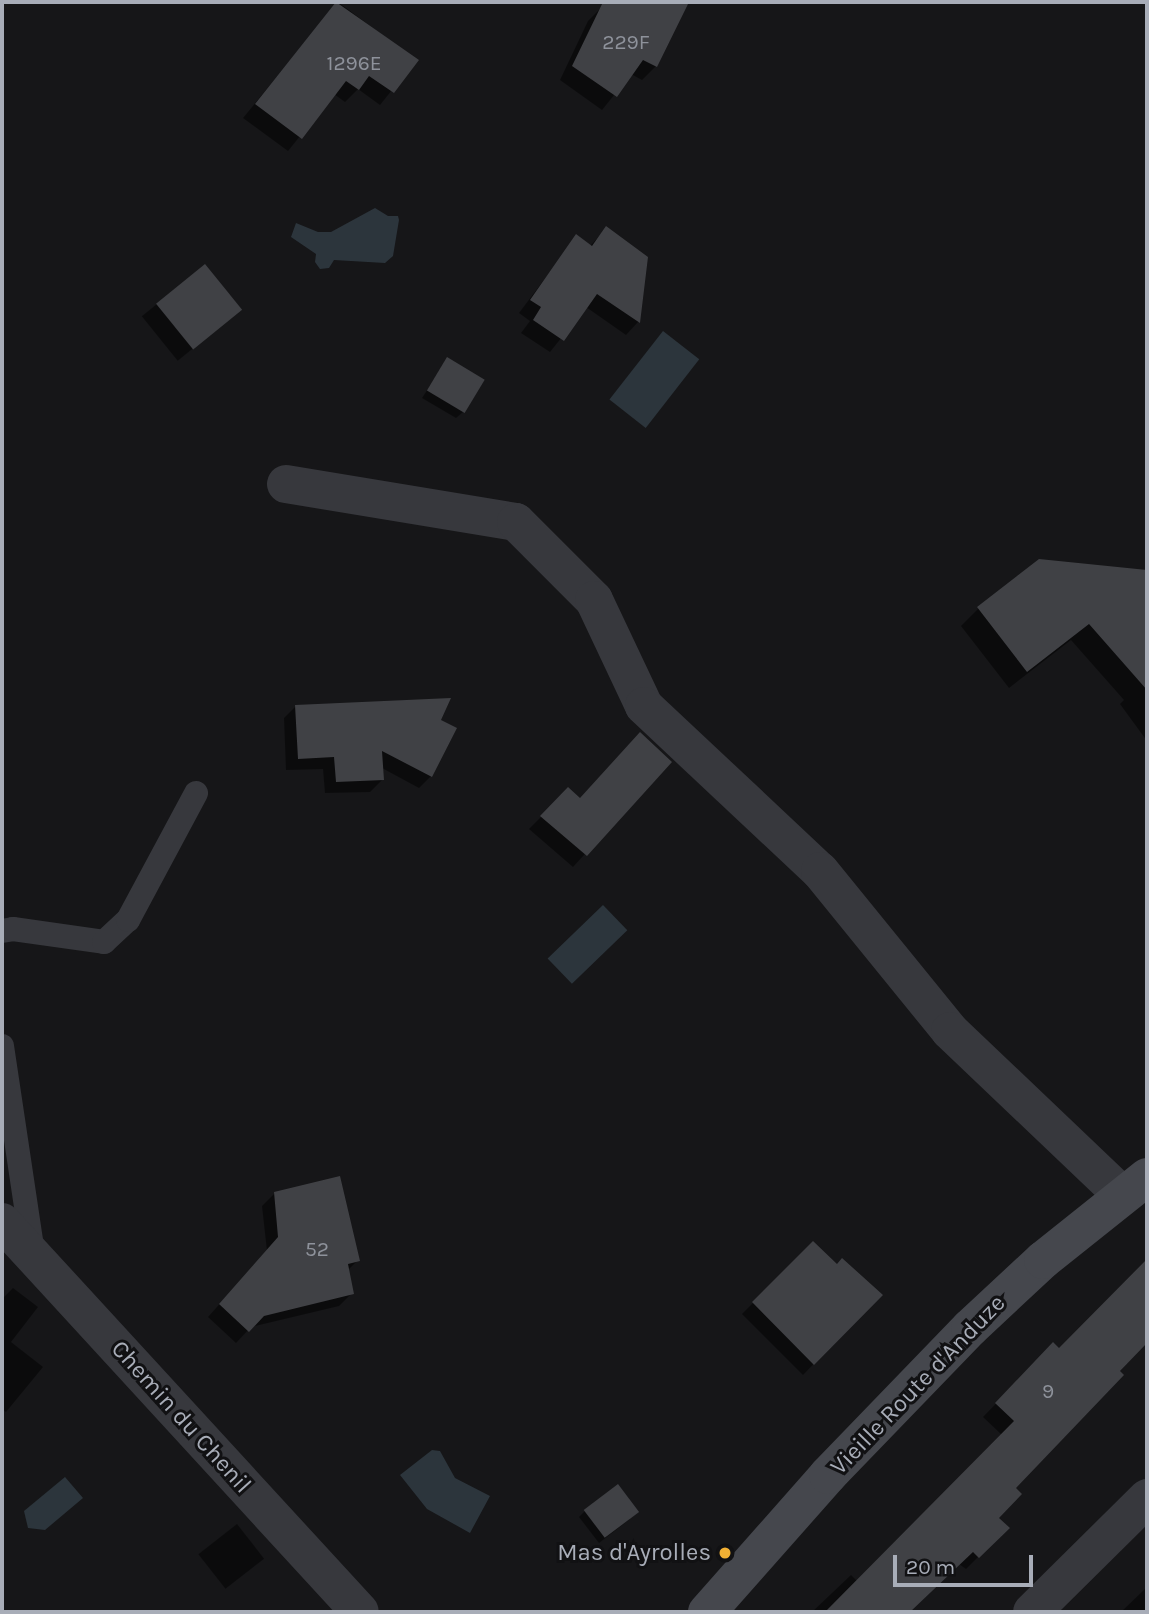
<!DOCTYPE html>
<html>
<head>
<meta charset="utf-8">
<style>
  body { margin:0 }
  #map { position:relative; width:1149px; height:1614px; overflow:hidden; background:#161618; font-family:Karla,sans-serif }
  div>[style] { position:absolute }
  .water>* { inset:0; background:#2c353c; transform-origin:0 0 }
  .shadow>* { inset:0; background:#0007; transform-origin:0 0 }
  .building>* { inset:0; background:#404145; transform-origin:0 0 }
  .lane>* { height:24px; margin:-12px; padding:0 12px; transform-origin:12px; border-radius:12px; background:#37383d }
  .street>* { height:38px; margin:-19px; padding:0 19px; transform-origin:19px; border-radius:19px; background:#37383d }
  .secondary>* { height:38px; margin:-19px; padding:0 19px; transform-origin:19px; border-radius:19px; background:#45474d }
  .dots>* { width:19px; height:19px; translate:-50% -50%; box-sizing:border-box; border:4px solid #111113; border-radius:50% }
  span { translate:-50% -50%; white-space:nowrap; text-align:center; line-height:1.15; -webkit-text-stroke:6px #111113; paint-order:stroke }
  .number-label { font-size:21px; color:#8e929b }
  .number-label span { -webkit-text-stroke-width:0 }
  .street-label { font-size:24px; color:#a8adb8 }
  .poi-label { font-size:24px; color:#a8adb8 }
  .right { translate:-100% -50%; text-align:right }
  .frame { position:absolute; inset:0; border:4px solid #a8adb8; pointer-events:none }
  .scale { position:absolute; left:893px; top:1555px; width:140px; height:32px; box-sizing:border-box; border:4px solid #a8adb8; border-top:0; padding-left:9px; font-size:21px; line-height:24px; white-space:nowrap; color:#a8adb8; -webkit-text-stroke:5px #111113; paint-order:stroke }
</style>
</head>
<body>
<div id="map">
  <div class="water">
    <div style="clip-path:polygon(375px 208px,388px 216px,398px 216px,399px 220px,393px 256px,385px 263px,334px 260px,329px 268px,320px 269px,315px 262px,316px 254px,291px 237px,296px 223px,318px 232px,331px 232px)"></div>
    <div style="left:663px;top:331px;width:46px;height:87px;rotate:38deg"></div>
    <div style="left:603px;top:905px;width:35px;height:77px;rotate:46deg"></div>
    <div style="clip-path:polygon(432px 1450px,440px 1451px,455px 1478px,490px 1496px,470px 1533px,427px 1509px,400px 1475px)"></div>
    <div style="clip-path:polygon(65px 1477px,83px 1498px,45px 1530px,28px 1528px,24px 1511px)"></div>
  </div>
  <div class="shadow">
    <div style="clip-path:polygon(338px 2px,416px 60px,380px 105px,358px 89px,345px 102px,334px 94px,288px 151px,243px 118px)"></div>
    <div style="clip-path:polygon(607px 2px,687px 2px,656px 66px,642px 80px,631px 74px,602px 110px,560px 80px,588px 21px)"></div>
    <div style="clip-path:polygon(606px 229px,646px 258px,638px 322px,626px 335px,586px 307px,550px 352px,521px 333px,530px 321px,519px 313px,577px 236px,590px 246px)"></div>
    <div style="left:204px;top:266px;width:57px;height:80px;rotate:51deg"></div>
    <div style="clip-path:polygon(447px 360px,463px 412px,456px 418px,422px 398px)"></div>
    <div style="clip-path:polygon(1140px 571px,1147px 580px,1147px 741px,1120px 704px,1124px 700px,1071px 640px,1009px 688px,961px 626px,978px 609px)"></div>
    <div style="clip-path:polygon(296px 706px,438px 721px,431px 776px,419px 788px,382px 768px,382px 780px,370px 792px,325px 793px,323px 769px,286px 770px,284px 718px)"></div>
    <div style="clip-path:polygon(669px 762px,573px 867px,529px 829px,568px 790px,580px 800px)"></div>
    <div style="clip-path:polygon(275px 1193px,358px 1260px,347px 1271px,352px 1293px,339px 1306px,251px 1327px,236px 1343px,208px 1317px,267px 1251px,262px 1206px)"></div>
    <div style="clip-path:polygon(813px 1243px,837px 1266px,880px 1295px,803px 1375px,742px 1314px)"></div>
    <div style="clip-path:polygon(1147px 1261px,1147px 1341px,1014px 1488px,996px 1518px,1007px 1528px,966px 1569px,959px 1564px,908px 1612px,812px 1612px,851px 1575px,858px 1582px,1002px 1435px,983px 1417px,1053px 1345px,1059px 1351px)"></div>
    <div style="clip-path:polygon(13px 1288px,38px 1307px,11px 1342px,43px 1367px,6px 1412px,2px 1409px,2px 1299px)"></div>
    <div style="clip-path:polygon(585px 1511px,630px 1519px,599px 1543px,579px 1517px)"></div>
    <div style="left:237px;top:1524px;width:44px;height:49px;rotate:52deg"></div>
    <div style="clip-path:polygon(1147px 1587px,1147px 1612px,1121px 1612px)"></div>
  </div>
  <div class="building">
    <div style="clip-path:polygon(336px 2px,419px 60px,394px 93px,369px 76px,359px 90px,346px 81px,302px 139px,255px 104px)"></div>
    <div style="clip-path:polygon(603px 2px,689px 2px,657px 67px,643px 60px,617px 97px,572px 66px)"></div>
    <div style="clip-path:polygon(606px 226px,648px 257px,640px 323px,597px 294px,564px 341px,533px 320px,541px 307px,530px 300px,576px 234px,592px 246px)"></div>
    <div style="left:205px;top:264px;width:59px;height:63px;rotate:51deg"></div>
    <div style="left:447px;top:357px;width:44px;height:39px;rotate:31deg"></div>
    <div style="clip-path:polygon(1039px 559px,1147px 570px,1147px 690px,1089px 624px,1027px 672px,977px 607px)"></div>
    <div style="clip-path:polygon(451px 698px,441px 720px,457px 728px,432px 777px,382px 751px,384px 780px,336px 782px,334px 757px,298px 759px,295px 705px)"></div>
    <div style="clip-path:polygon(640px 732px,672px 762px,587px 856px,540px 816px,568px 787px,580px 798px)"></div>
    <div style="clip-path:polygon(340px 1176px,360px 1261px,348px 1264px,354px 1294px,264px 1316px,249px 1332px,219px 1304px,278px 1237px,274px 1192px)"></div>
    <div style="clip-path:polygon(813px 1241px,837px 1264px,842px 1258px,883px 1295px,814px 1365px,752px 1302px)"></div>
    <div style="clip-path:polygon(1147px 1259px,1147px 1343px,1120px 1371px,1124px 1375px,1016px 1488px,1022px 1494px,999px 1518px,1010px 1528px,979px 1558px,973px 1552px,910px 1612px,825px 1612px,1014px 1421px,995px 1403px,1053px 1342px,1059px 1348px)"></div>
    <div style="left:618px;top:1484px;width:35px;height:43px;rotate:53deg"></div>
  </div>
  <div class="lane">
    <div style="left:2px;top:931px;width:11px;rotate:-10deg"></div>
    <div style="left:13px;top:929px;width:92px;rotate:8.1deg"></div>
    <div style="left:104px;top:942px;width:33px;rotate:-43deg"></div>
    <div style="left:128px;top:920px;width:144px;rotate:-61.8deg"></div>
    <div style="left:2px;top:1046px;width:210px;rotate:81.5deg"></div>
  </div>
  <div class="street">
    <div style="left:286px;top:484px;width:233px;rotate:9.4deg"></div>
    <div style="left:516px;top:522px;width:110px;rotate:45deg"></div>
    <div style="left:594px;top:600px;width:117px;rotate:64.7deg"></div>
    <div style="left:644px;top:706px;width:241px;rotate:43.2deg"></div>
    <div style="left:820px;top:871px;width:206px;rotate:50.9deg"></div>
    <div style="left:950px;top:1031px;width:236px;rotate:43.6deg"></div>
    <div style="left:2px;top:1222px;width:529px;rotate:47.45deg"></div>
    <div style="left:1032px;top:1612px;width:162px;rotate:-44.7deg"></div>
  </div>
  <div class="secondary">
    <div style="left:707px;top:1612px;width:183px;rotate:-48.5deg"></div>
    <div style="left:828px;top:1475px;width:204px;rotate:-46deg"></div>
    <div style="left:970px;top:1328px;width:100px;rotate:-43deg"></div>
    <div style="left:1043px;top:1260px;width:133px;rotate:-38.6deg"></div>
  </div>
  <div class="dots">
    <div style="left:725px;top:1553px;background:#f2b134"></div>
  </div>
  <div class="number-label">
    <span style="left:626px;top:42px">229F</span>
    <span style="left:354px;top:63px">1296E</span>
    <span style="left:317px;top:1249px">52</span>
    <span style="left:1048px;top:1391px">9</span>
  </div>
  <div class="street-label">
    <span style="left:918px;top:1385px;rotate:-46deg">Vieille Route d'Anduze</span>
    <span style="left:181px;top:1417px;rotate:48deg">Chemin du Chenil</span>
  </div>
  <div class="poi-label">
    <span class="right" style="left:711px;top:1553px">Mas d'Ayrolles</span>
  </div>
  <div class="frame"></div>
  <div class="scale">20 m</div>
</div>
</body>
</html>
